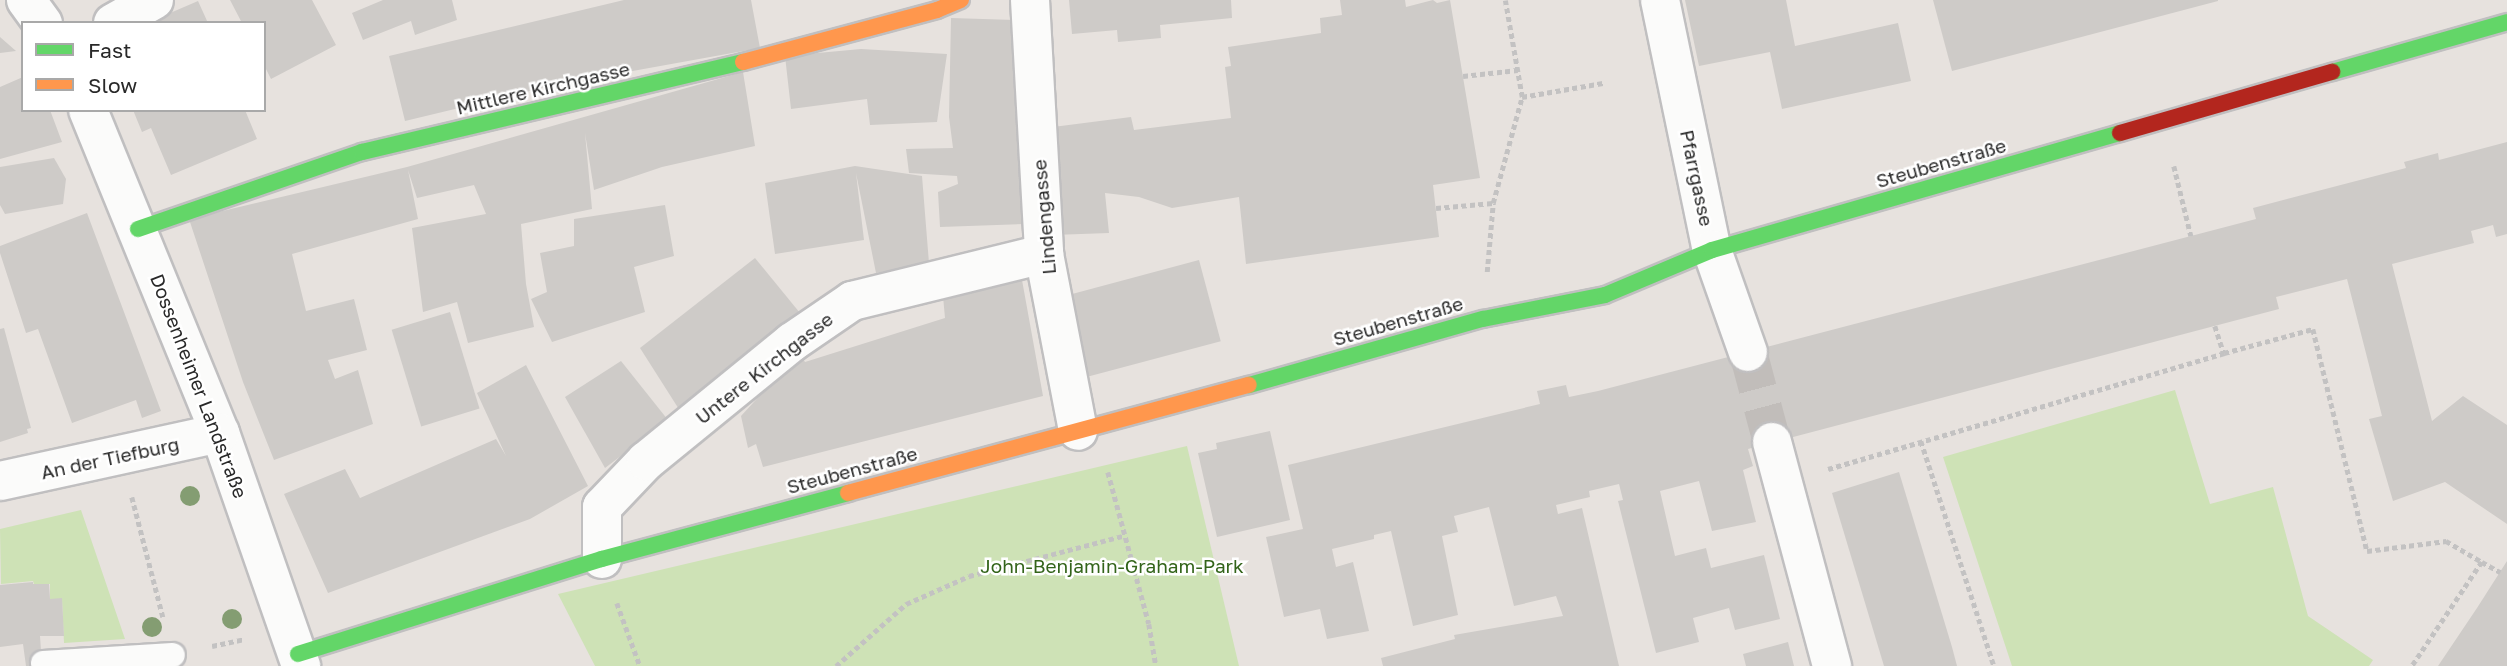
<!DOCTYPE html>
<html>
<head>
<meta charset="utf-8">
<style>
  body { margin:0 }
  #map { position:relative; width:2507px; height:666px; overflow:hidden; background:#e7e2de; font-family:"Golos Text",sans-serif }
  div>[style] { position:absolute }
  .green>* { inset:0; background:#cee2b6 }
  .building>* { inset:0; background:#cecbc8; transform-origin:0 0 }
  .street-tunnel>* { height:38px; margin-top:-19px; transform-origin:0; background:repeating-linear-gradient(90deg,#c1bdba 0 38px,transparent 0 57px) }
  .path>* { height:4.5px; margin-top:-2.25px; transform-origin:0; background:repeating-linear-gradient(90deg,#c3c2c2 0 5px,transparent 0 8.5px) }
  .roads { filter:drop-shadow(2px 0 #c0bfc0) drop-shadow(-2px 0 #c0bfc0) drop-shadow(0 2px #c0bfc0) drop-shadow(0 -2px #c0bfc0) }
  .lane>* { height:24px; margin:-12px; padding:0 12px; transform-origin:12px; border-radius:12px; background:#fbfbfa }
  .street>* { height:38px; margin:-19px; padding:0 19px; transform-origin:19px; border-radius:19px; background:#fbfbfa }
  .fast>* { height:16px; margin:-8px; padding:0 8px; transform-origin:8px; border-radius:8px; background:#63d668 }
  .slow>* { height:16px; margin:-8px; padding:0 8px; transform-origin:8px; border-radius:8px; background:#ff974d }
  .jam>* { height:16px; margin:-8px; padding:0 8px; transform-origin:8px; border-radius:8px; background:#b3261e }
  .trees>* { width:20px; height:20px; margin:-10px; border-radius:50%; background:#849d72 }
  span { translate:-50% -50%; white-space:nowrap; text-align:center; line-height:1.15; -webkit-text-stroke:5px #fff; paint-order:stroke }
  .street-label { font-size:19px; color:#292929 }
  .park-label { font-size:19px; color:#33641a }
  .legend { position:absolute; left:21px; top:21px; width:245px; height:91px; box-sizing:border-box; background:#fff; border:2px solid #a9a9a9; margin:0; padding:9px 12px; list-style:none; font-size:21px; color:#292929 }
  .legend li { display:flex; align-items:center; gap:14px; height:35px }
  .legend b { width:35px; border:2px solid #a9a9a9 }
</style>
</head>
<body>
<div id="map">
  <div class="green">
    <div style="clip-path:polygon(2175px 390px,2210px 504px,2273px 487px,2308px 616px,2373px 660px,2369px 666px,2012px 666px,1943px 457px)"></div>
    <div style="clip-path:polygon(1187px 446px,1239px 666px,595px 666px,558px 594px)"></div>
    <div style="clip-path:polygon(81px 510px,125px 639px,64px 643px,62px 599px,50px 599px,50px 584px,34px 584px,33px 581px,1px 584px,0 529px)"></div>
  </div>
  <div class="building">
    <div style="clip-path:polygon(230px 0,312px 0,336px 45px,271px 79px,264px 65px,264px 23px,242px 23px)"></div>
    <div style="clip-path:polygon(383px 0,452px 0,457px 20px,415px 35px,411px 21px,363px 40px,352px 13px)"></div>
    <div style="clip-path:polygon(624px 0,751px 0,760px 48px,555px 85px,405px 121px,389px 56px)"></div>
    <div style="clip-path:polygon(1069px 0,1231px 0,1232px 18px,1160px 25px,1161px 38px,1118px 42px,1117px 30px,1072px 34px)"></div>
    <div style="clip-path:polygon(1340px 0,1405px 0,1406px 7px,1433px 0,1437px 3px,1450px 0,1480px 178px,1433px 185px,1439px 237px,1246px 264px,1239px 197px,1172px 208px,1139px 197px,1105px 193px,1109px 233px,1053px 235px,1053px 127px,1131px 117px,1134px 130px,1231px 118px,1225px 67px,1231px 66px,1228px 47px,1321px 33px,1320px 18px,1342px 15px)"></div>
    <div style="clip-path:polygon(1685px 0,1786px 0,1795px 46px,1898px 23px,1911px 81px,1782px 109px,1770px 52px,1699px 66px)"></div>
    <div style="clip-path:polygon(1933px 0,2218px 0,2218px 1px,1952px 71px)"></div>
    <div style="clip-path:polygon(198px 1px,208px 23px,147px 23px)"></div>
    <div style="clip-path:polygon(951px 18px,1015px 20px,1024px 224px,940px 227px,938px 192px,958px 184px,957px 176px,909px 173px,906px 149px,953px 148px,949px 117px)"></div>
    <div style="clip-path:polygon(0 37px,16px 51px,0 53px)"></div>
    <div style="clip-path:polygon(861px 49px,947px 54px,937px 122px,870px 125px,867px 99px,791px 109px,785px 56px)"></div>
    <div style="clip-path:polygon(743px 72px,755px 146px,662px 167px,594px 190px,585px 133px,592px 209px,521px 224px,526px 284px,534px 327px,468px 343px,457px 302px,423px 312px,412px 228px,486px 214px,474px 185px,417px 198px,408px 170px,418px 219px,292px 254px,306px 311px,354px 299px,367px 350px,328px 360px,335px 379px,358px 370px,373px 424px,274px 460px,243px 382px,189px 219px,407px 167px)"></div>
    <div style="clip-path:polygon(23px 77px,23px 110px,50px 110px,62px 142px,0 159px,0 87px)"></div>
    <div style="clip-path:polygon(133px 110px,245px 110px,257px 139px,171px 175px,151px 128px,142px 132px)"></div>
    <div style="clip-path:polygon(2507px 142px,2507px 234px,2496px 237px,2493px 225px,2471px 231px,2474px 243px,2392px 264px,2432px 421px,2463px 396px,2507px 425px,2507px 524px,2445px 482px,2393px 501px,2369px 419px,2382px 416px,2347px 279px,2276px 297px,2279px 309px,1748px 449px,1753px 466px,1743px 470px,1756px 522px,1712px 531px,1699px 481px,1660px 491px,1675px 556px,1706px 548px,1711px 568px,1764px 555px,1780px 619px,1735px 630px,1729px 608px,1693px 618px,1699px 642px,1656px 653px,1618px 501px,1623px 500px,1619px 484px,1589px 491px,1590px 497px,1556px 505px,1558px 514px,1582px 508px,1619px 666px,1383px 666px,1381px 658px,1455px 639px,1454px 635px,1563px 616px,1556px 596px,1514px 606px,1489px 507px,1454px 516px,1458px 532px,1442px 536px,1458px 615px,1413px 626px,1391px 531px,1374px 535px,1374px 539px,1332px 549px,1336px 567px,1353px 562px,1369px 631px,1327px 639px,1320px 609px,1284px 617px,1266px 537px,1303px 529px,1288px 465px,1540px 404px,1537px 391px,1566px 385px,1569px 397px,1598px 391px,2256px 219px,2253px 208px,2406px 168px,2404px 162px,2438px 153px,2439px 160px)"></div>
    <div style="clip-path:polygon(54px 158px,66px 179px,63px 204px,5px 214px,0 205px,0 167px)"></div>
    <div style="clip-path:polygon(855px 166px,922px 176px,929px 263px,876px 273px,856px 173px,864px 240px,775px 254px,765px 183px)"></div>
    <div style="clip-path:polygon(665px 205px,674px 256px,634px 267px,645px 312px,552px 342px,531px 299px,547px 292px,540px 253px,574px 246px,574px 219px)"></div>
    <div style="clip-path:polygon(87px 213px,161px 411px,142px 418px,136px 400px,72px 423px,38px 329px,26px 333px,0 253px,0 246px)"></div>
    <div style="clip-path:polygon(755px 258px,800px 313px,682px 414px,640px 348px)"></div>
    <div style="left:1199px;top:260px;width:84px;height:140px;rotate:75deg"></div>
    <div style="clip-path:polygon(1022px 280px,1043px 396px,763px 467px,756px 444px,748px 448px,741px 416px,799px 353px,805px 362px,945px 318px,943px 296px)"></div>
    <div style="left:450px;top:312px;width:101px;height:61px;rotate:73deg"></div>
    <div style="clip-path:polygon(4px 328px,31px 428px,27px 429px,28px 433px,0 442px,0 329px)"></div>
    <div style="clip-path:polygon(621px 361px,668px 420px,605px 468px,565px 397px)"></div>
    <div style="clip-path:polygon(526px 365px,588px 486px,530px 519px,328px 593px,284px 494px,345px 469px,360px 498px,496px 439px,506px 456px,477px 393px)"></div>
    <div style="clip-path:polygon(1270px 431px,1290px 520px,1217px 537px,1198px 453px,1217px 449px,1216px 443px)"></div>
    <div style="clip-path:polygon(1899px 472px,1952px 647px,1957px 666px,1884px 666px,1832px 493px)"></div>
    <div style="clip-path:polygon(2507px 561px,2507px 666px,2438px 666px,2477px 608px)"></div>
    <div style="clip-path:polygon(33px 582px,33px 584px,49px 584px,50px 599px,62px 598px,64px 636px,40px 636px,42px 666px,26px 666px,23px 644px,0 647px,0 585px)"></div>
    <div style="clip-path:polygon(1788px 642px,1794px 666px,1746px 666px,1743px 654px)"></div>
  </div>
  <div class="street-tunnel">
    <div style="left:1748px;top:352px;width:93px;rotate:75.1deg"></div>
  </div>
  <div class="path">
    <div style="left:1463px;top:76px;width:55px;rotate:-6.2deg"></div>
    <div style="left:1522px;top:97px;width:82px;rotate:-9.8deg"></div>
    <div style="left:2174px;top:166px;width:72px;rotate:76.3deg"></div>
    <div style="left:1436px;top:208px;width:57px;rotate:-5deg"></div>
    <div style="left:1487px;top:272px;width:69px;rotate:-85deg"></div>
    <div style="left:1493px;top:203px;width:110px;rotate:-74.7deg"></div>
    <div style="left:1522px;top:97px;width:98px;rotate:-99.9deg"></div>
    <div style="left:2215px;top:326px;width:28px;rotate:72deg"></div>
    <div style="left:2224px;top:353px;width:92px;rotate:-15.1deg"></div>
    <div style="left:2313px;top:329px;width:228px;rotate:76.3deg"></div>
    <div style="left:2367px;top:551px;width:80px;rotate:-7.2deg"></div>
    <div style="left:2446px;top:541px;width:42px;rotate:30.3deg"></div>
    <div style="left:2482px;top:562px;width:125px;rotate:123.9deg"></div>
    <div style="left:1921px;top:441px;width:237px;rotate:72deg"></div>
    <div style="left:1828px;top:469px;width:413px;rotate:-16.3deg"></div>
    <div style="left:1108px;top:472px;width:157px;rotate:74.9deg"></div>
    <div style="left:1149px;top:624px;width:43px;rotate:80.5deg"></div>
    <div style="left:132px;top:497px;width:124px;rotate:75.5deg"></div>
    <div style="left:2482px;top:562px;width:21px;rotate:29deg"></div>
    <div style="left:617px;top:603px;width:67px;rotate:69.9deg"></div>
    <div style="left:212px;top:646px;width:33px;rotate:-12deg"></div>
    <div style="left:836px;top:666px;width:94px;rotate:-41.5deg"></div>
    <div style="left:906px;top:604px;width:69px;rotate:-24deg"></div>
    <div style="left:969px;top:576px;width:159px;rotate:-14.6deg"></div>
  </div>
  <div class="roads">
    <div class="lane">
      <div style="left:43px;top:663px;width:130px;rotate:-3.5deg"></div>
    </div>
    <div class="street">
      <div style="left:26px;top:0;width:29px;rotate:54deg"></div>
      <div style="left:1030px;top:0;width:254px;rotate:86.8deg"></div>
      <div style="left:1044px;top:254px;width:180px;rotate:79.1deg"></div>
      <div style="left:1660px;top:0;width:255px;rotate:78.3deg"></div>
      <div style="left:1712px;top:250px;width:108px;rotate:70.6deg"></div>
      <div style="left:113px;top:23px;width:47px;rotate:-29.3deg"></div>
      <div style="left:88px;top:110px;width:349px;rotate:67.8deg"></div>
      <div style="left:220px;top:433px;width:247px;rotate:70.8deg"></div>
      <div style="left:1772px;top:442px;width:232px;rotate:75deg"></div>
      <div style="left:0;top:481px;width:225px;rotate:-12.3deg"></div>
      <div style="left:602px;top:559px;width:52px;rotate:-90deg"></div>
      <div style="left:602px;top:507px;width:64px;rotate:-46.3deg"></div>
      <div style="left:646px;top:461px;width:188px;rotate:-39.2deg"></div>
      <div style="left:792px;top:342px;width:73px;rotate:-34.3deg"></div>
      <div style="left:852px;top:301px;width:198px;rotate:-13.8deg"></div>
    </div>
    <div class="fast">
      <div style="left:2332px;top:72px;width:182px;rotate:-15.9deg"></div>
      <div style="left:138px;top:229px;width:237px;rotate:-19deg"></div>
      <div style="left:362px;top:152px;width:391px;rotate:-13.3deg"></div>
      <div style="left:1249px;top:385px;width:243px;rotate:-15.8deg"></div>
      <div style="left:1483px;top:319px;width:124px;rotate:-11.1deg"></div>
      <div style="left:1605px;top:295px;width:116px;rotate:-22.8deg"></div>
      <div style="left:1712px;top:250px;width:424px;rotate:-16deg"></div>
      <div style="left:298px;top:654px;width:318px;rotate:-17.4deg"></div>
      <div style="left:602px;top:559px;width:255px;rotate:-15deg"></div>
    </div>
    <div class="slow">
      <div style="left:743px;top:62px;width:201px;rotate:-15deg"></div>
      <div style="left:937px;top:10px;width:26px;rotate:-23deg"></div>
      <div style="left:848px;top:493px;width:415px;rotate:-15.1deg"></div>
    </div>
    <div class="jam">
      <div style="left:2120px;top:133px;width:221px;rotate:-16.1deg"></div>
    </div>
  </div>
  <div class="trees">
    <div style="left:190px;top:496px"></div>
    <div style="left:232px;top:619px"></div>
    <div style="left:152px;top:627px"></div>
  </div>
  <div class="street-label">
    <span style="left:543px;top:88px;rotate:-13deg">Mittlere Kirchgasse</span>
    <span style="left:1941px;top:163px;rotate:-16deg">Steubenstraße</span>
    <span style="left:1697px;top:178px;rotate:78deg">Pfarrgasse</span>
    <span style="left:1044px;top:217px;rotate:-95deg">Lindengasse</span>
    <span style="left:1398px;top:321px;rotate:-16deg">Steubenstraße</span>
    <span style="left:764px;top:368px;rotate:-38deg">Untere Kirchgasse</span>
    <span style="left:199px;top:386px;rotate:69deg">Dossenheimer Landstraße</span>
    <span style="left:110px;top:458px;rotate:-12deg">An der Tiefburg</span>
    <span style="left:852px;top:470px;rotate:-15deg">Steubenstraße</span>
  </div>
  <div class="park-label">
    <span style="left:1112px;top:566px">John-Benjamin-Graham-Park</span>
  </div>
  <ul class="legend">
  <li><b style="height:9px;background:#63d668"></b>Fast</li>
  <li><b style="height:9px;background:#ff974d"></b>Slow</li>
  </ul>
</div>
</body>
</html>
